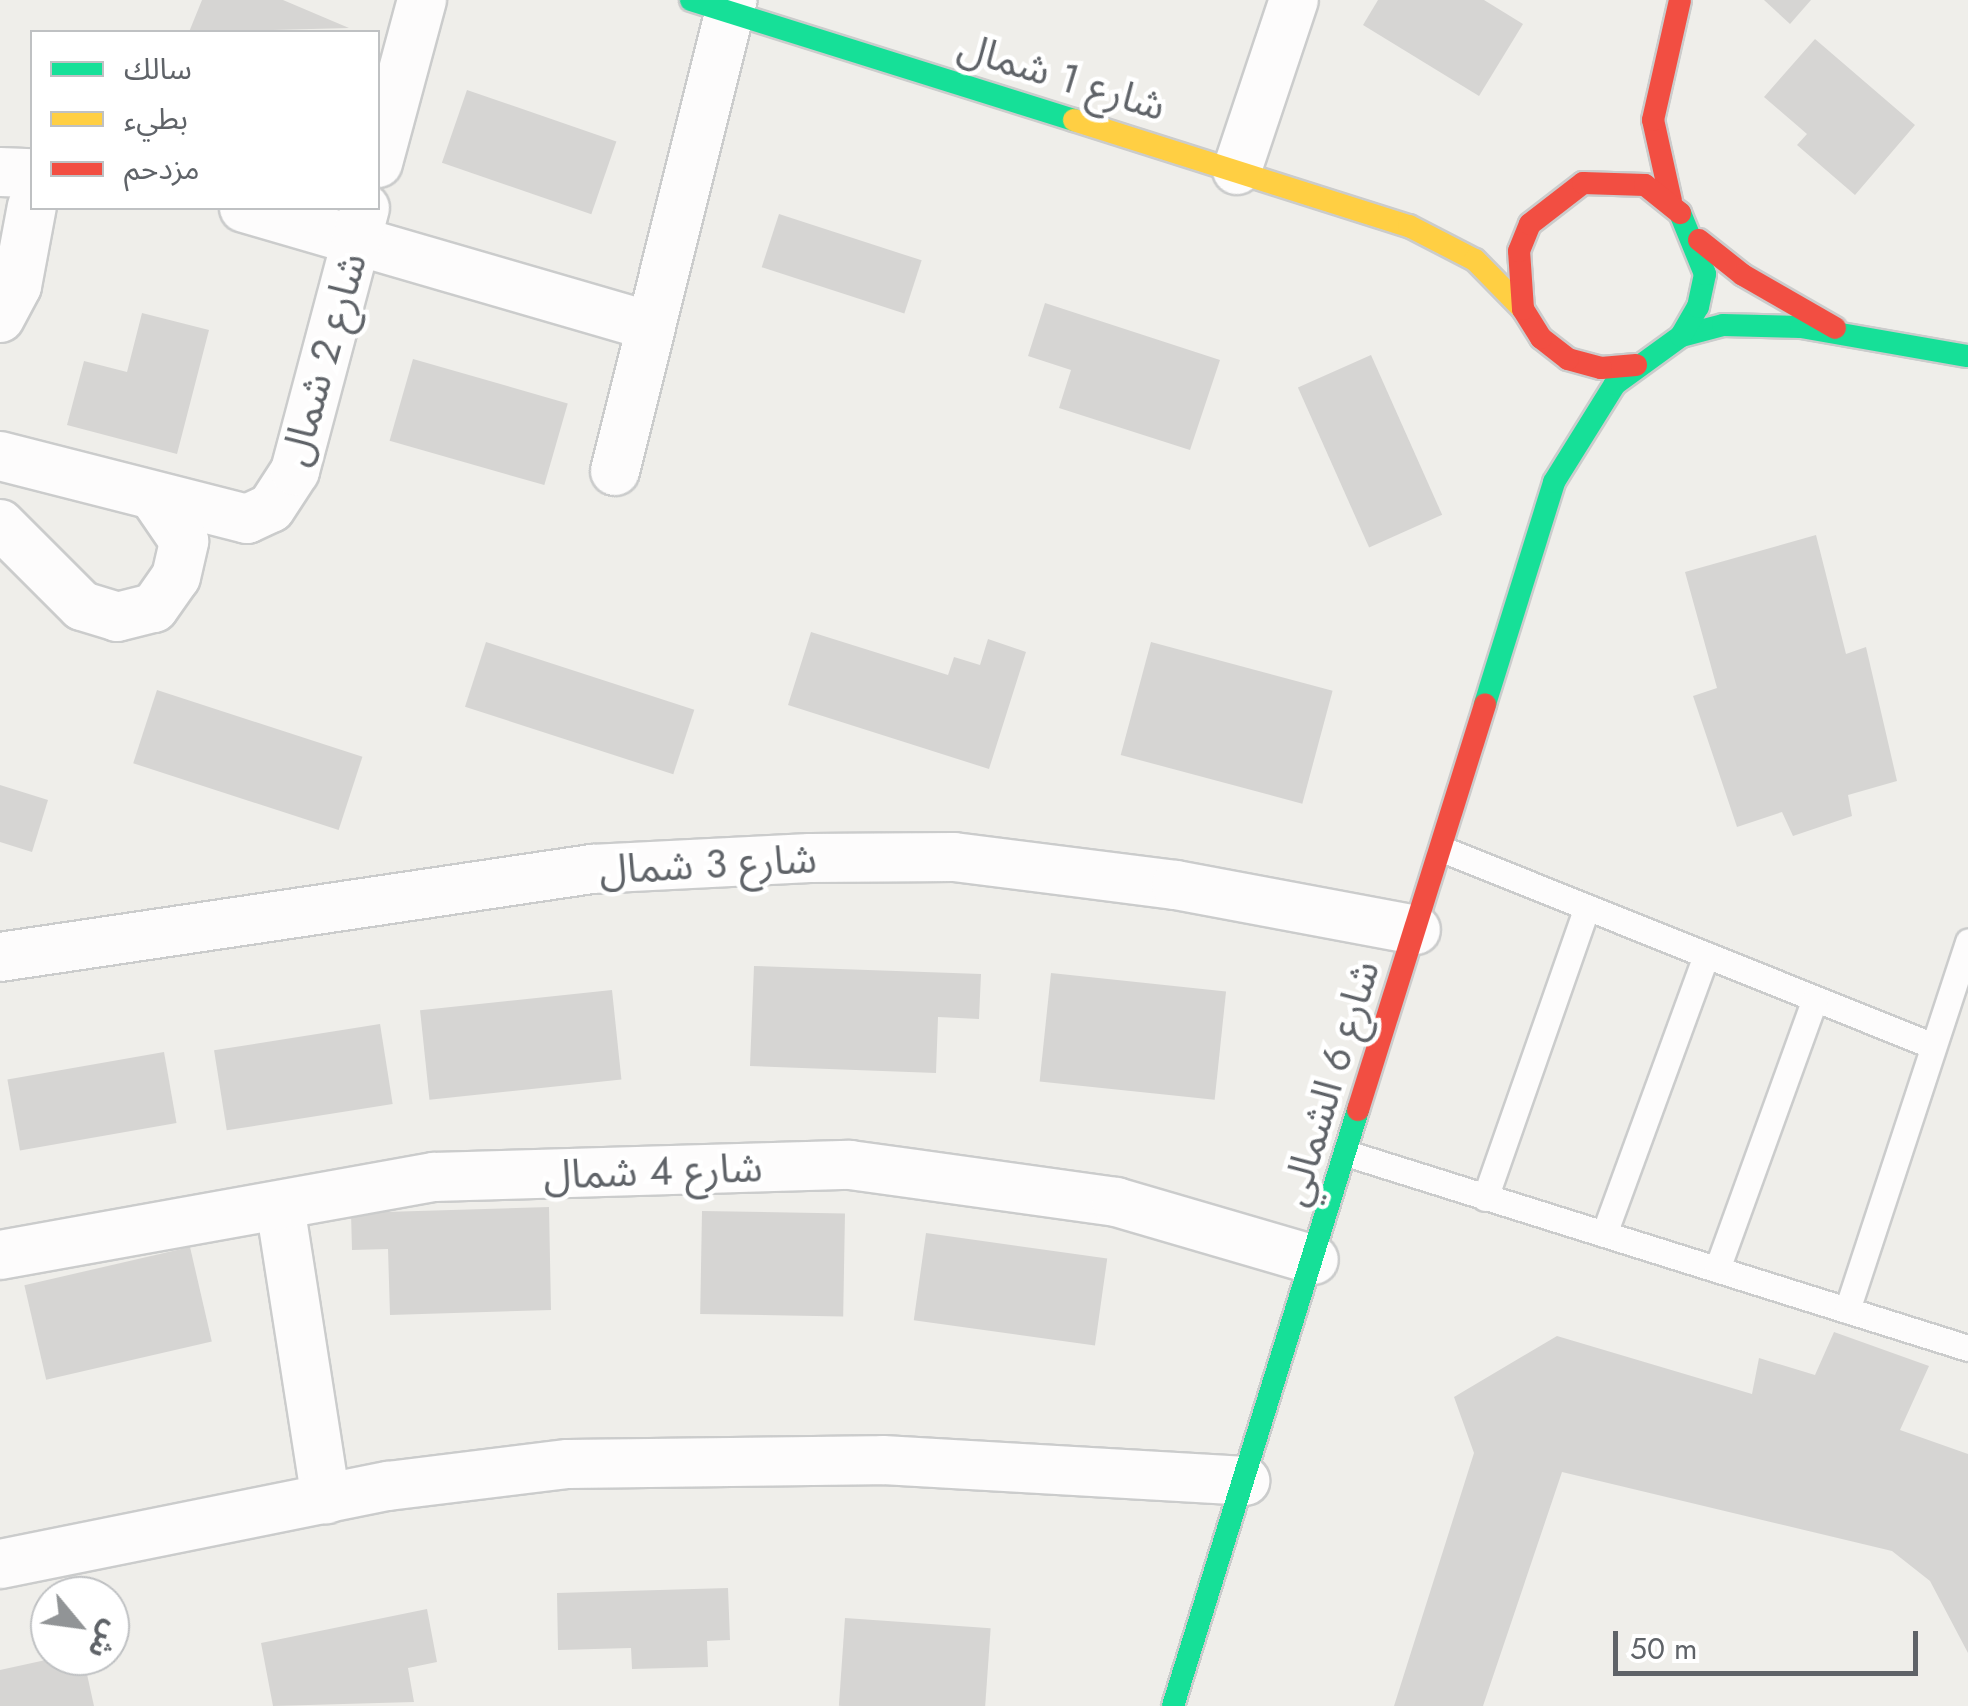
<!DOCTYPE html>
<html>
<head>
<meta charset="utf-8">
<style>
  body { margin:0 }
  #map { position:relative; width:1968px; height:1706px; overflow:hidden; background:#efeeea; font-family:Jost,"Noto Sans Arabic",sans-serif }
  div>[style] { position:absolute }
  .building>* { inset:0; background:#d6d5d3; transform-origin:0 0 }
  .roads { filter:drop-shadow(2px 0 #cbcccc) drop-shadow(-2px 0 #cbcccc) drop-shadow(0 2px #cbcccc) drop-shadow(0 -2px #cbcccc) }
  .lane>* { height:25px; margin:-12.5px; padding:0 12.5px; transform-origin:12.5px; border-radius:12.5px; background:#fdfcfc }
  .street>* { height:48px; margin:-24px; padding:0 24px; transform-origin:24px; border-radius:24px; background:#fdfcfc }
  .fast>* { height:22px; margin:-11px; padding:0 11px; transform-origin:11px; border-radius:11px; background:#16e098 }
  .slow>* { height:22px; margin:-11px; padding:0 11px; transform-origin:11px; border-radius:11px; background:#ffcf43 }
  .jam>* { height:22px; margin:-11px; padding:0 11px; transform-origin:11px; border-radius:11px; background:#f24e42 }
  span { translate:-50% -50%; white-space:nowrap; text-align:center; line-height:1.15; -webkit-text-stroke:9px #fff; paint-order:stroke }
  .street-label { font-size:40px; color:#5f6368 }
  .legend { position:absolute; left:30px; top:30px; width:350px; height:180px; box-sizing:border-box; background:#fff; border:2px solid #bfc1c3; margin:0; padding:12px 18px; list-style:none; font-size:30px; color:#5f6368 }
  .legend li { display:flex; align-items:center; gap:20px; height:50px }
  .legend b { width:50px; border:2px solid #bfc1c3 }
  .north { position:absolute; left:30px; top:1576px; width:100px; height:100px; box-sizing:border-box; background:#fff; border:2px solid #bfc1c3; border-radius:50%; rotate:119deg; font-size:28px; font-weight:700; line-height:40px; text-align:center; color:#5f6368 }
  .north::after { content:''; display:block; margin:auto; width:35px; height:45px; background:#919496; clip-path:polygon(50% 0,100% 100%,50% 72%,0 100%) }
  .scale { position:absolute; left:1613px; top:1631px; width:305px; height:45px; box-sizing:border-box; border:5px solid #5f6368; border-top:0; padding-left:12px; font-size:30px; line-height:35px; white-space:nowrap; color:#5f6368; -webkit-text-stroke:8px #fff; paint-order:stroke }
</style>
</head>
<body>
<div id="map">
  <div class="building">
    <div style="clip-path:polygon(202px 0,283px 0,349px 28px,189px 32px)"></div>
    <div style="clip-path:polygon(1378px 0,1484px 0,1523px 24px,1479px 96px,1363px 25px)"></div>
    <div style="clip-path:polygon(1764px 0,1811px 0,1790px 24px)"></div>
    <div style="clip-path:polygon(1815px 39px,1915px 125px,1855px 195px,1797px 145px,1807px 134px,1764px 97px)"></div>
    <div style="left:467px;top:90px;width:158px;height:77px;rotate:19deg"></div>
    <div style="left:779px;top:214px;width:150px;height:56px;rotate:18deg"></div>
    <div style="clip-path:polygon(1045px 303px,1220px 360px,1190px 450px,1059px 408px,1071px 370px,1028px 356px)"></div>
    <div style="clip-path:polygon(142px 313px,209px 330px,177px 454px,67px 425px,84px 361px,127px 372px)"></div>
    <div style="left:1371px;top:355px;width:175px;height:80px;rotate:66deg"></div>
    <div style="left:413px;top:359px;width:161px;height:85px;rotate:16deg"></div>
    <div style="clip-path:polygon(1816px 535px,1846px 654px,1866px 647px,1897px 781px,1848px 795px,1852px 816px,1793px 836px,1782px 812px,1737px 827px,1693px 696px,1717px 688px,1685px 572px)"></div>
    <div style="clip-path:polygon(811px 632px,948px 675px,954px 657px,980px 665px,988px 639px,1026px 652px,989px 769px,788px 705px)"></div>
    <div style="left:486px;top:642px;width:219px;height:68px;rotate:18deg"></div>
    <div style="left:1151px;top:642px;width:188px;height:117px;rotate:15deg"></div>
    <div style="left:157px;top:690px;width:216px;height:77px;rotate:18deg"></div>
    <div style="clip-path:polygon(0 785px,48px 800px,32px 852px,0 842px)"></div>
    <div style="clip-path:polygon(754px 966px,981px 974px,979px 1019px,938px 1017px,936px 1073px,750px 1066px)"></div>
    <div style="left:1051px;top:973px;width:176px;height:109px;rotate:6deg"></div>
    <div style="left:612px;top:990px;width:90px;height:193px;rotate:84deg"></div>
    <div style="left:380px;top:1024px;width:81px;height:168px;rotate:81deg"></div>
    <div style="left:164px;top:1052px;width:72px;height:159px;rotate:80deg"></div>
    <div style="clip-path:polygon(549px 1207px,551px 1310px,390px 1315px,388px 1249px,352px 1250px,351px 1213px)"></div>
    <div style="left:702px;top:1211px;width:143px;height:103px;rotate:1deg"></div>
    <div style="left:926px;top:1233px;width:183px;height:88px;rotate:8deg"></div>
    <div style="left:190px;top:1247px;width:97px;height:170px;rotate:77deg"></div>
    <div style="clip-path:polygon(1834px 1332px,1929px 1366px,1900px 1430px,1968px 1454px,1968px 1653px,1930px 1581px,1892px 1551px,1562px 1472px,1483px 1706px,1394px 1706px,1474px 1453px,1454px 1397px,1557px 1336px,1752px 1394px,1759px 1358px,1815px 1375px)"></div>
    <div style="clip-path:polygon(728px 1588px,730px 1640px,707px 1641px,708px 1667px,632px 1669px,631px 1648px,558px 1650px,557px 1593px)"></div>
    <div style="clip-path:polygon(427px 1609px,437px 1662px,408px 1668px,414px 1702px,273px 1706px,261px 1643px)"></div>
    <div style="left:845px;top:1618px;width:146px;height:88px;rotate:4deg"></div>
    <div style="clip-path:polygon(64px 1656px,83px 1656px,94px 1706px,0 1706px,0 1670px)"></div>
  </div>
  <div class="roads">
    <div class="lane">
      <div style="left:1442px;top:849px;width:527px;rotate:21.84deg"></div>
      <div style="left:1346px;top:1153px;width:652px;rotate:17.41deg"></div>
      <div style="left:1485px;top:1198px;width:308px;rotate:-70.7deg"></div>
      <div style="left:1604px;top:1234px;width:297px;rotate:-69.9deg"></div>
      <div style="left:1717px;top:1269px;width:287px;rotate:-70.1deg"></div>
      <div style="left:1847px;top:1310px;width:388px;rotate:-71.8deg"></div>
    </div>
    <div class="street">
      <div style="left:378px;top:163px;width:169px;rotate:-74.9deg"></div>
      <div style="left:1237px;top:170px;width:179px;rotate:-71.5deg"></div>
      <div style="left:0;top:172px;width:32px;rotate:2deg"></div>
      <div style="left:244px;top:208px;width:423px;rotate:16.2deg"></div>
      <div style="left:0;top:318px;width:36px;rotate:-62deg"></div>
      <div style="left:17px;top:286px;width:81px;rotate:-79.4deg"></div>
      <div style="left:0;top:456px;width:255px;rotate:14.3deg"></div>
      <div style="left:247px;top:519px;width:26px;rotate:-25deg"></div>
      <div style="left:271px;top:508px;width:44px;rotate:-57deg"></div>
      <div style="left:295px;top:471px;width:272px;rotate:-75.1deg"></div>
      <div style="left:615px;top:471px;width:485px;rotate:-76deg"></div>
      <div style="left:0;top:524px;width:116px;rotate:45deg"></div>
      <div style="left:82px;top:606px;width:37px;rotate:17deg"></div>
      <div style="left:117px;top:617px;width:38px;rotate:-14deg"></div>
      <div style="left:154px;top:608px;width:38px;rotate:-55deg"></div>
      <div style="left:176px;top:577px;width:37px;rotate:-77deg"></div>
      <div style="left:184px;top:541px;width:50px;rotate:-124.3deg"></div>
      <div style="left:0;top:957px;width:599px;rotate:-8.46deg"></div>
      <div style="left:592px;top:869px;width:218px;rotate:-2.9deg"></div>
      <div style="left:810px;top:858px;width:144px;rotate:-0.4deg"></div>
      <div style="left:954px;top:857px;width:224px;rotate:7.2deg"></div>
      <div style="left:1176px;top:885px;width:244px;rotate:10.6deg"></div>
      <div style="left:280px;top:1206px;width:297px;rotate:81.1deg"></div>
      <div style="left:0;top:1255px;width:441px;rotate:-10.2deg"></div>
      <div style="left:434px;top:1177px;width:416px;rotate:-1.7deg"></div>
      <div style="left:850px;top:1165px;width:269px;rotate:7.9deg"></div>
      <div style="left:1116px;top:1202px;width:206px;rotate:16.3deg"></div>
      <div style="left:0;top:1564px;width:396px;rotate:-11.4deg"></div>
      <div style="left:388px;top:1486px;width:181px;rotate:-7deg"></div>
      <div style="left:568px;top:1464px;width:315px;rotate:-0.7deg"></div>
      <div style="left:883px;top:1460px;width:363px;rotate:3.3deg"></div>
    </div>
    <div class="fast">
      <div style="left:691px;top:0;width:401px;rotate:17.4deg"></div>
      <div style="left:1681px;top:336px;width:43px;rotate:-14.7deg"></div>
      <div style="left:1723px;top:325px;width:78px;rotate:1.5deg"></div>
      <div style="left:1801px;top:327px;width:169px;rotate:9.9deg"></div>
      <div style="left:1485px;top:704px;width:232px;rotate:-72.7deg"></div>
      <div style="left:1554px;top:482px;width:115px;rotate:-58.1deg"></div>
      <div style="left:1615px;top:384px;width:82px;rotate:-36deg"></div>
      <div style="left:1681px;top:336px;width:34px;rotate:-60deg"></div>
      <div style="left:1698px;top:307px;width:34px;rotate:-78deg"></div>
      <div style="left:1705px;top:274px;width:66px;rotate:-112.3deg"></div>
      <div style="left:1173px;top:1706px;width:624px;rotate:-72.76deg"></div>
    </div>
    <div class="slow">
      <div style="left:1074px;top:120px;width:351px;rotate:17.6deg"></div>
      <div style="left:1409px;top:226px;width:74px;rotate:27.3deg"></div>
      <div style="left:1475px;top:260px;width:69px;rotate:45.6deg"></div>
    </div>
    <div class="jam">
      <div style="left:1671px;top:201px;width:83px;rotate:-102.5deg"></div>
      <div style="left:1653px;top:120px;width:123px;rotate:-77.3deg"></div>
      <div style="left:1699px;top:240px;width:56px;rotate:38.5deg"></div>
      <div style="left:1743px;top:275px;width:106px;rotate:29.9deg"></div>
      <div style="left:1636px;top:365px;width:35px;rotate:175deg"></div>
      <div style="left:1601px;top:368px;width:34px;rotate:-165deg"></div>
      <div style="left:1568px;top:359px;width:34px;rotate:-142deg"></div>
      <div style="left:1541px;top:338px;width:34px;rotate:-122deg"></div>
      <div style="left:1523px;top:309px;width:58px;rotate:-93.9deg"></div>
      <div style="left:1519px;top:251px;width:29px;rotate:-68deg"></div>
      <div style="left:1530px;top:224px;width:67px;rotate:-37.7deg"></div>
      <div style="left:1583px;top:183px;width:62px;rotate:1.8deg"></div>
      <div style="left:1645px;top:185px;width:45px;rotate:38.7deg"></div>
      <div style="left:1358px;top:1110px;width:425px;rotate:-72.6deg"></div>
    </div>
  </div>
  <div class="street-label">
    <span style="left:1062px;top:76px;rotate:17deg">شارع 1 شمال</span>
    <span style="left:323px;top:359px;rotate:-74deg">شارع 2 شمال</span>
    <span style="left:708px;top:864px;rotate:-3deg">شارع 3 شمال</span>
    <span style="left:1329px;top:1083px;rotate:-73deg">شارع 6 الشمالي</span>
    <span style="left:653px;top:1171px;rotate:-2deg">شارع 4 شمال</span>
  </div>
  <ul class="legend">
  <li><b style="height:12px;background:#16e098"></b>سالك</li>
  <li><b style="height:12px;background:#ffcf43"></b>بطيء</li>
  <li><b style="height:12px;background:#f24e42"></b>مزدحم</li>
  </ul>
  <div class="north">ش</div>
  <div class="scale">50 m</div>
</div>
</body>
</html>
